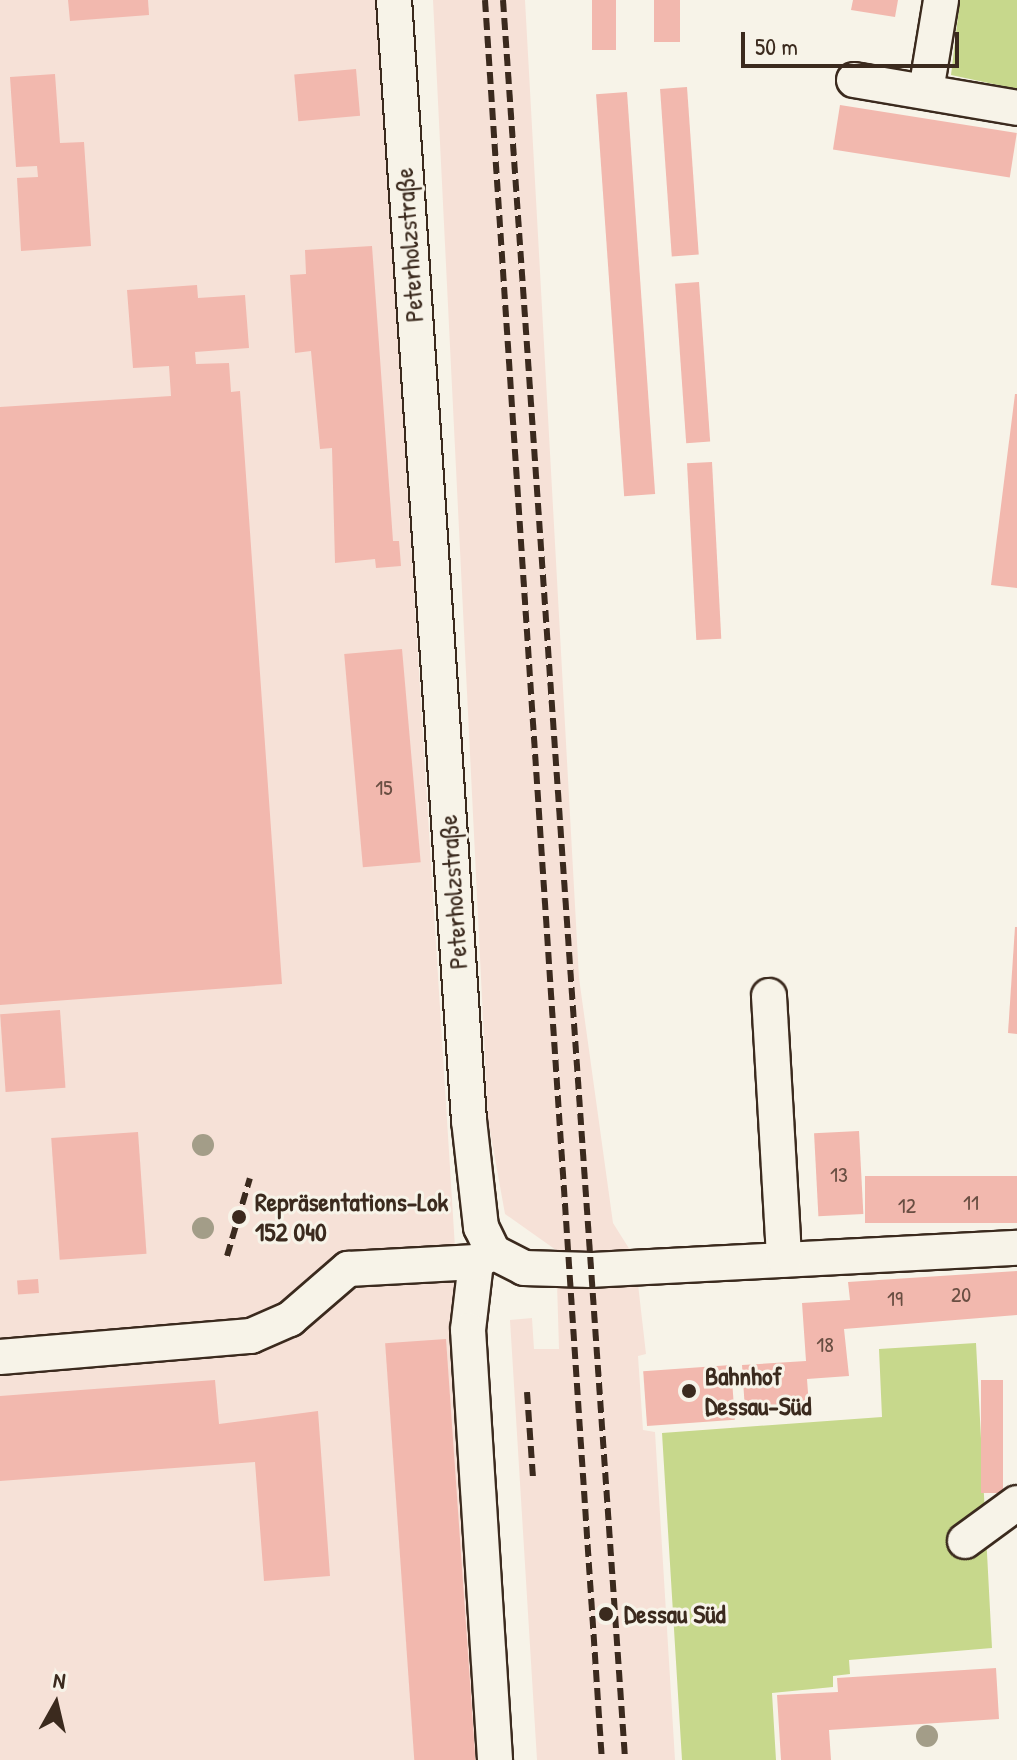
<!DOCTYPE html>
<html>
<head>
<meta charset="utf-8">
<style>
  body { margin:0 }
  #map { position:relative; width:1017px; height:1760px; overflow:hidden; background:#f7f3e8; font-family:"Patrick Hand",sans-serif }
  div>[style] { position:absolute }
  .built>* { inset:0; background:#f6e1d7 }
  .green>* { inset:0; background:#c7d88c }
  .building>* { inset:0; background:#f2b8ae; transform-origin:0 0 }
  .roads { filter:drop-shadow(2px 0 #3b2a1e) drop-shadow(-2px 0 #3b2a1e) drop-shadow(0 2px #3b2a1e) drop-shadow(0 -2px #3b2a1e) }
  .minor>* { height:34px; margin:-17px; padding:0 17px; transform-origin:17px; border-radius:17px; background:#f7f3e8 }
  .rail>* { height:6px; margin-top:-3px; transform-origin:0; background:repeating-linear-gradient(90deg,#3b2a1e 0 12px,transparent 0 18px) }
  .trees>* { width:22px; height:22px; margin:-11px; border-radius:50%; background:#a39d88 }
  .dots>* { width:22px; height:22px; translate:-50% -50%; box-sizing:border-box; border:4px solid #f7f3e8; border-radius:50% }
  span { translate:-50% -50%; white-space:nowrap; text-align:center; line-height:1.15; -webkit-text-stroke:6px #f7f3e8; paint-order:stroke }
  .number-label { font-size:22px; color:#694e42 }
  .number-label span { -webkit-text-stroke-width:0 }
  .street-label { font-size:26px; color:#3b2a1e }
  .poi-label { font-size:26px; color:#3b2a1e; font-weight:700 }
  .left { translate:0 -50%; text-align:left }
  .north { position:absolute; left:16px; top:1664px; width:80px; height:80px; -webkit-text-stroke:6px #f7f3e8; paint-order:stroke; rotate:8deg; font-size:22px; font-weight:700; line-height:32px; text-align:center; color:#3b2a1e }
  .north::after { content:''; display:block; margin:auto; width:28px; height:36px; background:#3b2a1e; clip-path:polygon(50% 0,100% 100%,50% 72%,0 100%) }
  .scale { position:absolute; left:741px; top:32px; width:218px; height:36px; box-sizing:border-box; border:4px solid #3b2a1e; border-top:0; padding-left:10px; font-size:24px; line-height:28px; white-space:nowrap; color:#3b2a1e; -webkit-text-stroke:6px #f7f3e8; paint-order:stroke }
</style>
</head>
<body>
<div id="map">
  <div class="built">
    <div style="clip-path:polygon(0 0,377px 0,487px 1760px,0 1760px)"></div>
    <div style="clip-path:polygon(433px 0,525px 0,579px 978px,613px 1223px,635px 1258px,646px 1354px,638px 1356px,643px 1430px,655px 1432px,675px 1760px,537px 1760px,510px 1320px,532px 1318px,534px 1349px,559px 1349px,556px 1250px,505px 1214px,488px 1120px)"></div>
  </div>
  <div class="green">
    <div style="clip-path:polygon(960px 0,1017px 0,1017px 89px,951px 75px)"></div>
    <div style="clip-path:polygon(976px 1343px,992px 1648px,849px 1660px,850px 1674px,833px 1676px,833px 1687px,772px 1693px,776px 1760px,682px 1760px,662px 1433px,882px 1417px,879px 1349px)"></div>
  </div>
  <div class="building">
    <div style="clip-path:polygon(68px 0,148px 0,149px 15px,70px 21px)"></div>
    <div style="left:592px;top:0;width:24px;height:50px"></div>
    <div style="left:654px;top:0;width:26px;height:42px"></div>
    <div style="clip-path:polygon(853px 0,898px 0,895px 17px,851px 10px)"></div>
    <div style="left:356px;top:69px;width:47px;height:62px;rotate:85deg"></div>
    <div style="clip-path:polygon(55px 74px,60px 143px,84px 142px,91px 246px,21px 251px,17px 178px,38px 177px,37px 166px,16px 167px,10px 77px)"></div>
    <div style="left:687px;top:87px;width:168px;height:27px;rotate:86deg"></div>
    <div style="left:627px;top:92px;width:403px;height:31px;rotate:86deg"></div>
    <div style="left:840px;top:105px;width:179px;height:45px;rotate:9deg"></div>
    <div style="clip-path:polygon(372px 246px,393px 541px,399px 541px,401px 566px,376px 568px,375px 559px,335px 563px,332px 448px,320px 449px,311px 351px,295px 353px,290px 275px,306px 274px,305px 250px)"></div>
    <div style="left:699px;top:282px;width:160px;height:24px;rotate:86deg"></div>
    <div style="clip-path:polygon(197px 285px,198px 298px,245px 295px,249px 348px,195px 352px,196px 364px,229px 363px,231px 392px,240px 391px,282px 984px,0 1005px,0 407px,171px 396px,169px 366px,133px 368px,127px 290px)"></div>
    <div style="clip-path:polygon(1015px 394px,1017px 394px,1017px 588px,991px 585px)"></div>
    <div style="left:712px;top:462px;width:177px;height:25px;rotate:87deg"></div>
    <div style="left:402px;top:649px;width:214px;height:58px;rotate:85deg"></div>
    <div style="clip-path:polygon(1015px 927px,1017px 927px,1017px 1034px,1008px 1033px)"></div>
    <div style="left:60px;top:1010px;width:78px;height:60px;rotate:86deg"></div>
    <div style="left:859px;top:1131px;width:83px;height:45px;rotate:87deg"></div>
    <div style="left:138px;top:1132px;width:122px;height:87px;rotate:86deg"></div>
    <div style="left:1017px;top:1176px;width:47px;height:152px;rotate:90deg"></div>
    <div style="clip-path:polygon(1017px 1271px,1017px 1315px,844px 1329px,849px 1376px,807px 1379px,809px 1406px,745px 1410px,742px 1365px,806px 1361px,802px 1303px,850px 1300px,848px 1282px)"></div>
    <div style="left:38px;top:1279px;width:14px;height:21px;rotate:86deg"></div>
    <div style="left:446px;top:1339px;width:422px;height:61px;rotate:86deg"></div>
    <div style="left:731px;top:1365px;width:55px;height:88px;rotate:86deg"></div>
    <div style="clip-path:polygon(215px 1380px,219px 1424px,318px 1411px,330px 1576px,264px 1581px,255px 1462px,0 1481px,0 1396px)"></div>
    <div style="left:981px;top:1380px;width:22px;height:113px"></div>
    <div style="clip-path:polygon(996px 1668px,999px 1719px,829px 1730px,831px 1760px,781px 1760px,777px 1695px,838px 1692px,837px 1678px)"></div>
  </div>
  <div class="roads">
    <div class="minor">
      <div style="left:394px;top:0;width:1123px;rotate:86.17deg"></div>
      <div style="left:469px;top:1120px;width:108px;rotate:83.6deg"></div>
      <div style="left:481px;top:1227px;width:28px;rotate:64deg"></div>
      <div style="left:493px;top:1252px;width:35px;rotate:27deg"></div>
      <div style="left:524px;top:1268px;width:67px;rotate:1.7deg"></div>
      <div style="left:591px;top:1270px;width:427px;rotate:-3deg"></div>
      <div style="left:854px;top:80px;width:165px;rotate:9.7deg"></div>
      <div style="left:926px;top:91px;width:92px;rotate:-80.6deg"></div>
      <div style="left:769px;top:996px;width:264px;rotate:86.7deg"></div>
      <div style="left:476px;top:1262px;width:68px;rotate:96.7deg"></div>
      <div style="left:468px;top:1330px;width:431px;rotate:86.4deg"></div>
      <div style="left:0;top:1357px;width:252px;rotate:-4.8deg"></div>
      <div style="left:251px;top:1336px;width:43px;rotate:-23.6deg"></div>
      <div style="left:290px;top:1319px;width:77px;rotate:-40.8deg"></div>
      <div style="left:348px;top:1269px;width:128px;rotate:-3.1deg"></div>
      <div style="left:476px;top:1262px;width:20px;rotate:-30deg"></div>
      <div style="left:965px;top:1541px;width:64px;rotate:-36.2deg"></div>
    </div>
  </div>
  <div class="rail">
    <div style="left:485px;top:0;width:1764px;rotate:86.2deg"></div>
    <div style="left:503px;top:0;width:1764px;rotate:86.03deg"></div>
    <div style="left:227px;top:1256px;width:81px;rotate:-73.6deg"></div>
    <div style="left:527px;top:1392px;width:85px;rotate:86deg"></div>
  </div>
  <div class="trees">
    <div style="left:203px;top:1145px"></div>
    <div style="left:203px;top:1228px"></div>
    <div style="left:927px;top:1736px"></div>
  </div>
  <div class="dots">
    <div style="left:239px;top:1217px;background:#3b2a1e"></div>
    <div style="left:689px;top:1391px;background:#3b2a1e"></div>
    <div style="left:606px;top:1614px;background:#3b2a1e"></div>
  </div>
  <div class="number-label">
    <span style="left:384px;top:788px">15</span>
    <span style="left:839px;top:1175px">13</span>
    <span style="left:971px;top:1203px">11</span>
    <span style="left:907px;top:1206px">12</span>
    <span style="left:961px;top:1295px">20</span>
    <span style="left:895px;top:1299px">19</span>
    <span style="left:825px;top:1345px">18</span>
  </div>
  <div class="street-label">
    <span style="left:409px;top:245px;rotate:-94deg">Peterholzstraße</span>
    <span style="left:453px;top:892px;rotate:-94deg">Peterholzstraße</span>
  </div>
  <div class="poi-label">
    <span class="left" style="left:255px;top:1217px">Repräsentations-Lok<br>152 040</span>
    <span class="left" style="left:705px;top:1391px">Bahnhof<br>Dessau-Süd</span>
    <span class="left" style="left:624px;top:1614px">Dessau Süd</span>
  </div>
  <div class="north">N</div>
  <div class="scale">50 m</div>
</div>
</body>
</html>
